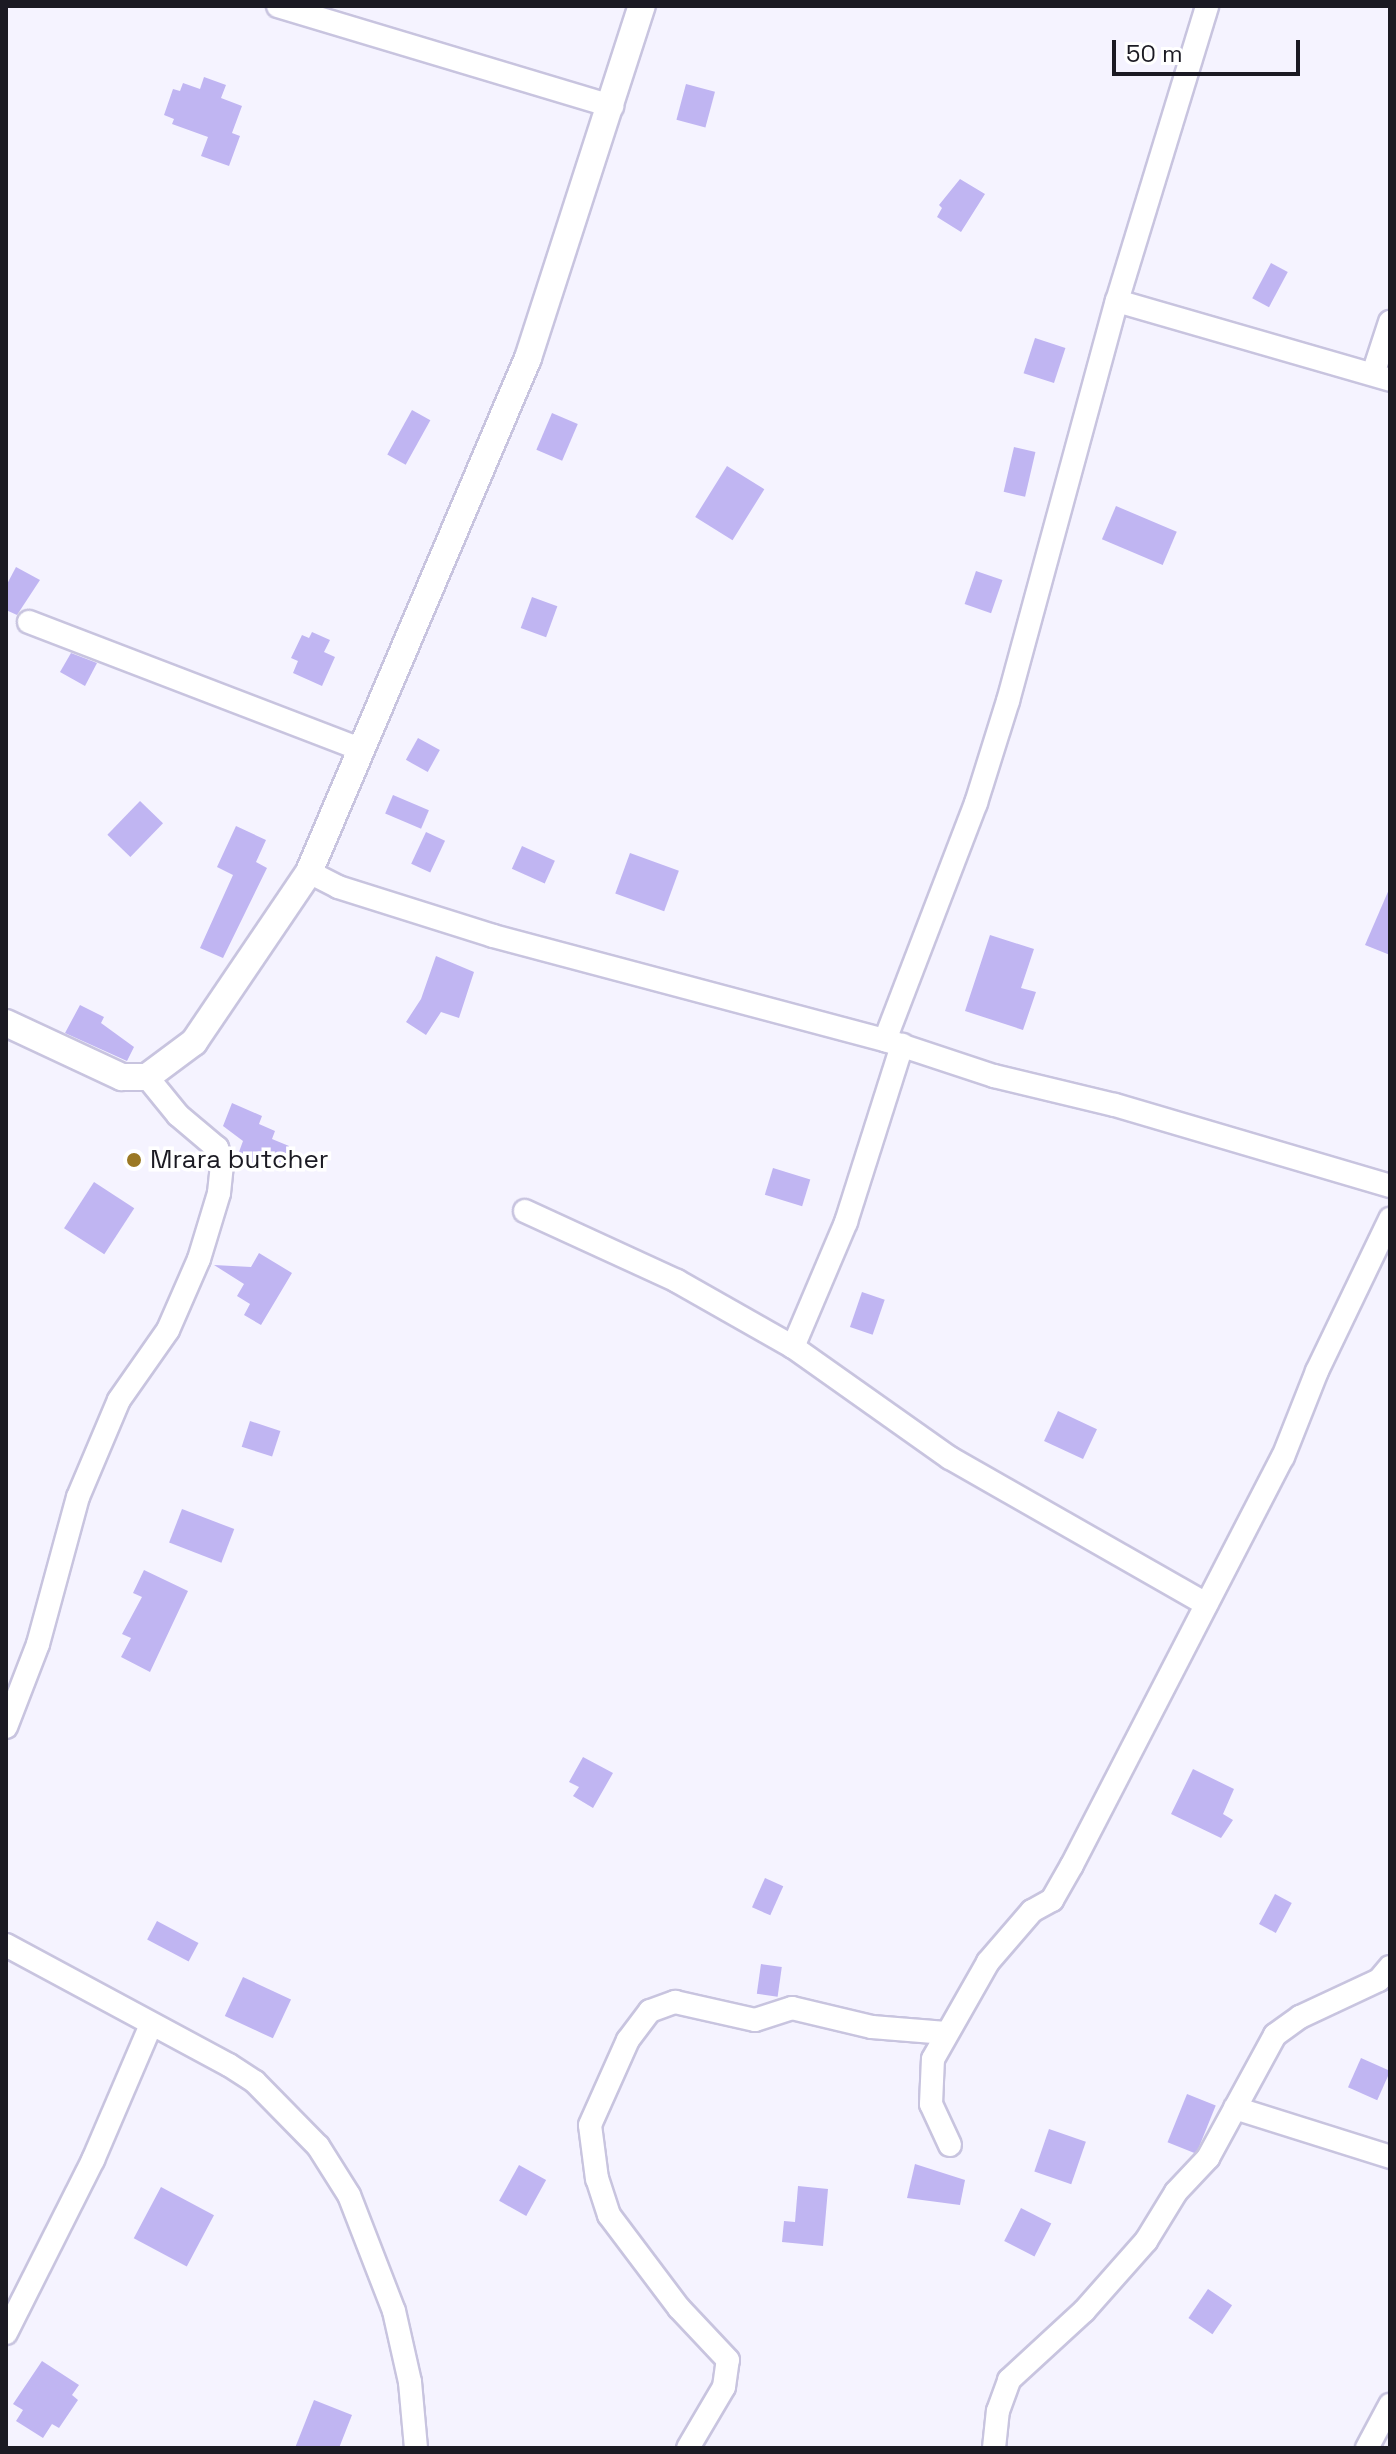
<!DOCTYPE html>
<html>
<head>
<meta charset="utf-8">
<style>
  body { margin:0 }
  #map { position:relative; width:1396px; height:2454px; overflow:hidden; background:#f5f3ff; font-family:"Space Grotesk",sans-serif }
  div>[style] { position:absolute }
  .building>* { inset:0; background:#c0b5f2; transform-origin:0 0 }
  .roads { filter:drop-shadow(2px 0 #c8c4df) drop-shadow(-2px 0 #c8c4df) drop-shadow(0 2px #c8c4df) drop-shadow(0 -2px #c8c4df) }
  .minor>* { height:22px; margin:-11px; padding:0 11px; transform-origin:11px; border-radius:11px; background:#fff }
  .tertiary>* { height:26px; margin:-13px; padding:0 13px; transform-origin:13px; border-radius:13px; background:#fff }
  .dots>* { width:22px; height:22px; translate:-50% -50%; box-sizing:border-box; border:4px solid #fff; border-radius:50% }
  span { translate:-50% -50%; white-space:nowrap; text-align:center; line-height:1.15; -webkit-text-stroke:7px #fff; paint-order:stroke }
  .poi-label { font-size:26px; color:#1b1a23 }
  .left { translate:0 -50%; text-align:left }
  .frame { position:absolute; inset:0; border:8px solid #1b1a23; pointer-events:none }
  .scale { position:absolute; left:1112px; top:40px; width:188px; height:36px; box-sizing:border-box; border:4px solid #1b1a23; border-top:0; padding-left:10px; font-size:24px; line-height:28px; white-space:nowrap; color:#1b1a23; -webkit-text-stroke:6px #fff; paint-order:stroke }
</style>
</head>
<body>
<div id="map">
  <div class="building">
    <div style="clip-path:polygon(204px 77px,226px 85px,221px 98px,242px 106px,232px 133px,240px 136px,229px 166px,201px 156px,208px 137px,172px 124px,174px 119px,164px 115px,173px 89px,180px 91px,183px 83px,200px 89px)"></div>
    <div style="left:686px;top:84px;width:30px;height:37px;rotate:15deg"></div>
    <div style="clip-path:polygon(960px 179px,985px 194px,961px 232px,937px 217px,942px 208px,939px 205px)"></div>
    <div style="left:1271px;top:263px;width:19px;height:40px;rotate:28deg"></div>
    <div style="left:1035px;top:338px;width:32px;height:37px;rotate:18deg"></div>
    <div style="left:412px;top:410px;width:21px;height:51px;rotate:29deg"></div>
    <div style="left:552px;top:413px;width:28px;height:40px;rotate:23deg"></div>
    <div style="left:1014px;top:447px;width:22px;height:46px;rotate:13deg"></div>
    <div style="left:727px;top:466px;width:44px;height:60px;rotate:32deg"></div>
    <div style="left:1116px;top:506px;width:66px;height:36px;rotate:23deg"></div>
    <div style="clip-path:polygon(16px 567px,40px 580px,17px 615px,6px 610px,6px 586px)"></div>
    <div style="left:976px;top:571px;width:28px;height:35px;rotate:19deg"></div>
    <div style="left:532px;top:597px;width:27px;height:33px;rotate:20deg"></div>
    <div style="clip-path:polygon(312px 632px,330px 640px,324px 652px,335px 657px,322px 686px,293px 673px,298px 661px,291px 658px,302px 635px,309px 638px)"></div>
    <div style="clip-path:polygon(71px 653px,97px 663px,85px 686px,60px 672px)"></div>
    <div style="left:418px;top:738px;width:25px;height:25px;rotate:29deg"></div>
    <div style="left:393px;top:795px;width:39px;height:20px;rotate:23deg"></div>
    <div style="left:140px;top:801px;width:32px;height:47px;rotate:44deg"></div>
    <div style="clip-path:polygon(236px 826px,266px 840px,256px 862px,267px 868px,223px 958px,200px 948px,233px 875px,217px 867px)"></div>
    <div style="left:426px;top:832px;width:21px;height:35px;rotate:25deg"></div>
    <div style="left:522px;top:846px;width:36px;height:25px;rotate:24deg"></div>
    <div style="left:630px;top:853px;width:52px;height:43px;rotate:20deg"></div>
    <div style="clip-path:polygon(1390px 887px,1390px 955px,1365px 945px)"></div>
    <div style="clip-path:polygon(990px 935px,1034px 949px,1021px 988px,1036px 992px,1023px 1030px,965px 1011px)"></div>
    <div style="clip-path:polygon(436px 956px,474px 972px,459px 1018px,441px 1012px,426px 1035px,406px 1022px,421px 999px)"></div>
    <div style="clip-path:polygon(80px 1005px,104px 1017px,101px 1023px,134px 1047px,127px 1061px,65px 1033px)"></div>
    <div style="clip-path:polygon(232px 1103px,262px 1116px,259px 1124px,275px 1131px,272px 1139px,289px 1146px,281px 1165px,265px 1158px,260px 1170px,236px 1160px,243px 1141px,223px 1126px)"></div>
    <div style="left:773px;top:1168px;width:39px;height:28px;rotate:17deg"></div>
    <div style="left:94px;top:1182px;width:48px;height:55px;rotate:33deg"></div>
    <div style="clip-path:polygon(259px 1253px,292px 1273px,261px 1325px,244px 1315px,250px 1304px,237px 1296px,244px 1284px,214px 1265px,251px 1267px)"></div>
    <div style="left:862px;top:1292px;width:24px;height:37px;rotate:19deg"></div>
    <div style="left:1058px;top:1411px;width:43px;height:33px;rotate:25deg"></div>
    <div style="left:250px;top:1421px;width:32px;height:27px;rotate:18deg"></div>
    <div style="left:182px;top:1509px;width:56px;height:36px;rotate:21deg"></div>
    <div style="clip-path:polygon(144px 1570px,188px 1591px,150px 1672px,121px 1657px,131px 1638px,122px 1634px,142px 1597px,133px 1593px)"></div>
    <div style="clip-path:polygon(583px 1757px,613px 1773px,593px 1808px,573px 1796px,579px 1787px,569px 1782px)"></div>
    <div style="clip-path:polygon(1193px 1769px,1234px 1789px,1223px 1814px,1233px 1820px,1221px 1838px,1171px 1814px)"></div>
    <div style="left:765px;top:1878px;width:20px;height:32px;rotate:24deg"></div>
    <div style="left:1275px;top:1894px;width:19px;height:34px;rotate:28deg"></div>
    <div style="left:157px;top:1921px;width:47px;height:21px;rotate:28deg"></div>
    <div style="left:761px;top:1964px;width:21px;height:30px;rotate:8deg"></div>
    <div style="left:243px;top:1977px;width:53px;height:43px;rotate:25deg"></div>
    <div style="left:1361px;top:2058px;width:32px;height:32px;rotate:24deg"></div>
    <div style="left:1187px;top:2094px;width:31px;height:52px;rotate:22deg"></div>
    <div style="left:1049px;top:2129px;width:39px;height:45px;rotate:19deg"></div>
    <div style="clip-path:polygon(915px 2164px,965px 2180px,960px 2205px,907px 2198px)"></div>
    <div style="left:519px;top:2165px;width:31px;height:41px;rotate:29deg"></div>
    <div style="clip-path:polygon(798px 2186px,828px 2189px,823px 2246px,782px 2242px,784px 2221px,795px 2222px)"></div>
    <div style="left:161px;top:2187px;width:60px;height:58px;rotate:28deg"></div>
    <div style="left:1021px;top:2208px;width:34px;height:37px;rotate:27deg"></div>
    <div style="left:1208px;top:2289px;width:29px;height:35px;rotate:34deg"></div>
    <div style="clip-path:polygon(42px 2361px,79px 2385px,72px 2395px,78px 2400px,59px 2428px,52px 2424px,43px 2438px,16px 2421px,23px 2410px,13px 2404px)"></div>
    <div style="clip-path:polygon(314px 2400px,352px 2415px,339px 2448px,295px 2448px)"></div>
  </div>
  <div class="roads">
    <div class="minor">
      <div style="left:278px;top:6px;width:349px;rotate:16.7deg"></div>
      <div style="left:1117px;top:301px;width:284px;rotate:16.1deg"></div>
      <div style="left:1373px;top:374px;width:55px;rotate:-71.9deg"></div>
      <div style="left:29px;top:622px;width:354px;rotate:21deg"></div>
      <div style="left:309px;top:872px;width:33px;rotate:27deg"></div>
      <div style="left:338px;top:887px;width:163px;rotate:17.5deg"></div>
      <div style="left:493px;top:936px;width:406px;rotate:14.9deg"></div>
      <div style="left:885px;top:1040px;width:115px;rotate:18.3deg"></div>
      <div style="left:994px;top:1076px;width:124px;rotate:13.5deg"></div>
      <div style="left:1115px;top:1105px;width:287px;rotate:16.4deg"></div>
      <div style="left:885px;top:1040px;width:254px;rotate:-69deg"></div>
      <div style="left:976px;top:803px;width:107px;rotate:-72.6deg"></div>
      <div style="left:1008px;top:701px;width:415px;rotate:-74.8deg"></div>
      <div style="left:1117px;top:301px;width:308px;rotate:-73deg"></div>
      <div style="left:525px;top:1211px;width:167px;rotate:24.7deg"></div>
      <div style="left:677px;top:1281px;width:133px;rotate:29.6deg"></div>
      <div style="left:793px;top:1347px;width:192px;rotate:35.3deg"></div>
      <div style="left:950px;top:1458px;width:295px;rotate:29.7deg"></div>
      <div style="left:793px;top:1347px;width:136px;rotate:-67deg"></div>
      <div style="left:846px;top:1222px;width:186px;rotate:-72.4deg"></div>
      <div style="left:6px;top:1727px;width:89px;rotate:-68.9deg"></div>
      <div style="left:38px;top:1644px;width:152px;rotate:-74.8deg"></div>
      <div style="left:78px;top:1497px;width:105px;rotate:-67.1deg"></div>
      <div style="left:119px;top:1400px;width:85px;rotate:-55deg"></div>
      <div style="left:168px;top:1330px;width:77px;rotate:-66.4deg"></div>
      <div style="left:199px;top:1259px;width:69px;rotate:-73.1deg"></div>
      <div style="left:219px;top:1193px;width:29px;rotate:-84deg"></div>
      <div style="left:222px;top:1164px;width:17px;rotate:-107deg"></div>
      <div style="left:217px;top:1148px;width:51px;rotate:-139.8deg"></div>
      <div style="left:178px;top:1115px;width:49px;rotate:-129.2deg"></div>
      <div style="left:6px;top:1945px;width:253px;rotate:28.3deg"></div>
      <div style="left:229px;top:2065px;width:31px;rotate:33deg"></div>
      <div style="left:255px;top:2082px;width:90px;rotate:45.5deg"></div>
      <div style="left:318px;top:2146px;width:58px;rotate:57.7deg"></div>
      <div style="left:349px;top:2195px;width:124px;rotate:68.8deg"></div>
      <div style="left:394px;top:2311px;width:73px;rotate:77.3deg"></div>
      <div style="left:410px;top:2382px;width:66px;rotate:84.8deg"></div>
      <div style="left:1235px;top:2108px;width:163px;rotate:17.5deg"></div>
      <div style="left:950px;top:2145px;width:45px;rotate:-114.9deg"></div>
      <div style="left:931px;top:2104px;width:45px;rotate:-87.5deg"></div>
      <div style="left:933px;top:2059px;width:112px;rotate:-60.4deg"></div>
      <div style="left:988px;top:1962px;width:67px;rotate:-49.2deg"></div>
      <div style="left:1032px;top:1911px;width:23px;rotate:-29deg"></div>
      <div style="left:1052px;top:1900px;width:40px;rotate:-60.3deg"></div>
      <div style="left:1072px;top:1865px;width:459px;rotate:-62.7deg"></div>
      <div style="left:1283px;top:1457px;width:92px;rotate:-68.4deg"></div>
      <div style="left:1317px;top:1371px;width:169px;rotate:-64.3deg"></div>
      <div style="left:6px;top:2333px;width:194px;rotate:-63.3deg"></div>
      <div style="left:93px;top:2160px;width:145px;rotate:-66.8deg"></div>
      <div style="left:688px;top:2448px;width:71px;rotate:-59.5deg"></div>
      <div style="left:724px;top:2387px;width:27px;rotate:-82deg"></div>
      <div style="left:728px;top:2360px;width:71px;rotate:-133.3deg"></div>
      <div style="left:679px;top:2308px;width:116px;rotate:-127deg"></div>
      <div style="left:609px;top:2215px;width:38px;rotate:-108deg"></div>
      <div style="left:597px;top:2179px;width:54px;rotate:-97.4deg"></div>
      <div style="left:590px;top:2125px;width:93px;rotate:-65.9deg"></div>
      <div style="left:628px;top:2040px;width:36px;rotate:-53deg"></div>
      <div style="left:650px;top:2011px;width:27px;rotate:-20deg"></div>
      <div style="left:675px;top:2002px;width:82px;rotate:12.7deg"></div>
      <div style="left:755px;top:2020px;width:39px;rotate:-18deg"></div>
      <div style="left:792px;top:2008px;width:82px;rotate:13.4deg"></div>
      <div style="left:872px;top:2027px;width:74px;rotate:4.6deg"></div>
      <div style="left:994px;top:2448px;width:37px;rotate:-84deg"></div>
      <div style="left:998px;top:2411px;width:33px;rotate:-70deg"></div>
      <div style="left:1009px;top:2380px;width:102px;rotate:-42.6deg"></div>
      <div style="left:1084px;top:2311px;width:94px;rotate:-48.5deg"></div>
      <div style="left:1146px;top:2241px;width:57px;rotate:-58.5deg"></div>
      <div style="left:1176px;top:2192px;width:47px;rotate:-46.7deg"></div>
      <div style="left:1208px;top:2158px;width:140px;rotate:-61.4deg"></div>
      <div style="left:1275px;top:2035px;width:31px;rotate:-36deg"></div>
      <div style="left:1300px;top:2017px;width:87px;rotate:-25.1deg"></div>
      <div style="left:1379px;top:1980px;width:17px;rotate:-50deg"></div>
      <div style="left:1367px;top:2448px;width:49px;rotate:-61.9deg"></div>
    </div>
    <div class="tertiary">
      <div style="left:6px;top:1023px;width:128px;rotate:25deg"></div>
      <div style="left:122px;top:1077px;width:25px"></div>
      <div style="left:147px;top:1077px;width:59px;rotate:-36.7deg"></div>
      <div style="left:194px;top:1042px;width:205px;rotate:-55.9deg"></div>
      <div style="left:309px;top:872px;width:559px;rotate:-66.92deg"></div>
      <div style="left:528px;top:358px;width:370px;rotate:-72.1deg"></div>
    </div>
  </div>
  <div class="dots">
    <div style="left:134px;top:1160px;background:#9b7823"></div>
  </div>
  <div class="poi-label">
    <span class="left" style="left:150px;top:1160px">Mrara butcher</span>
  </div>
  <div class="frame"></div>
  <div class="scale">50 m</div>
</div>
</body>
</html>
